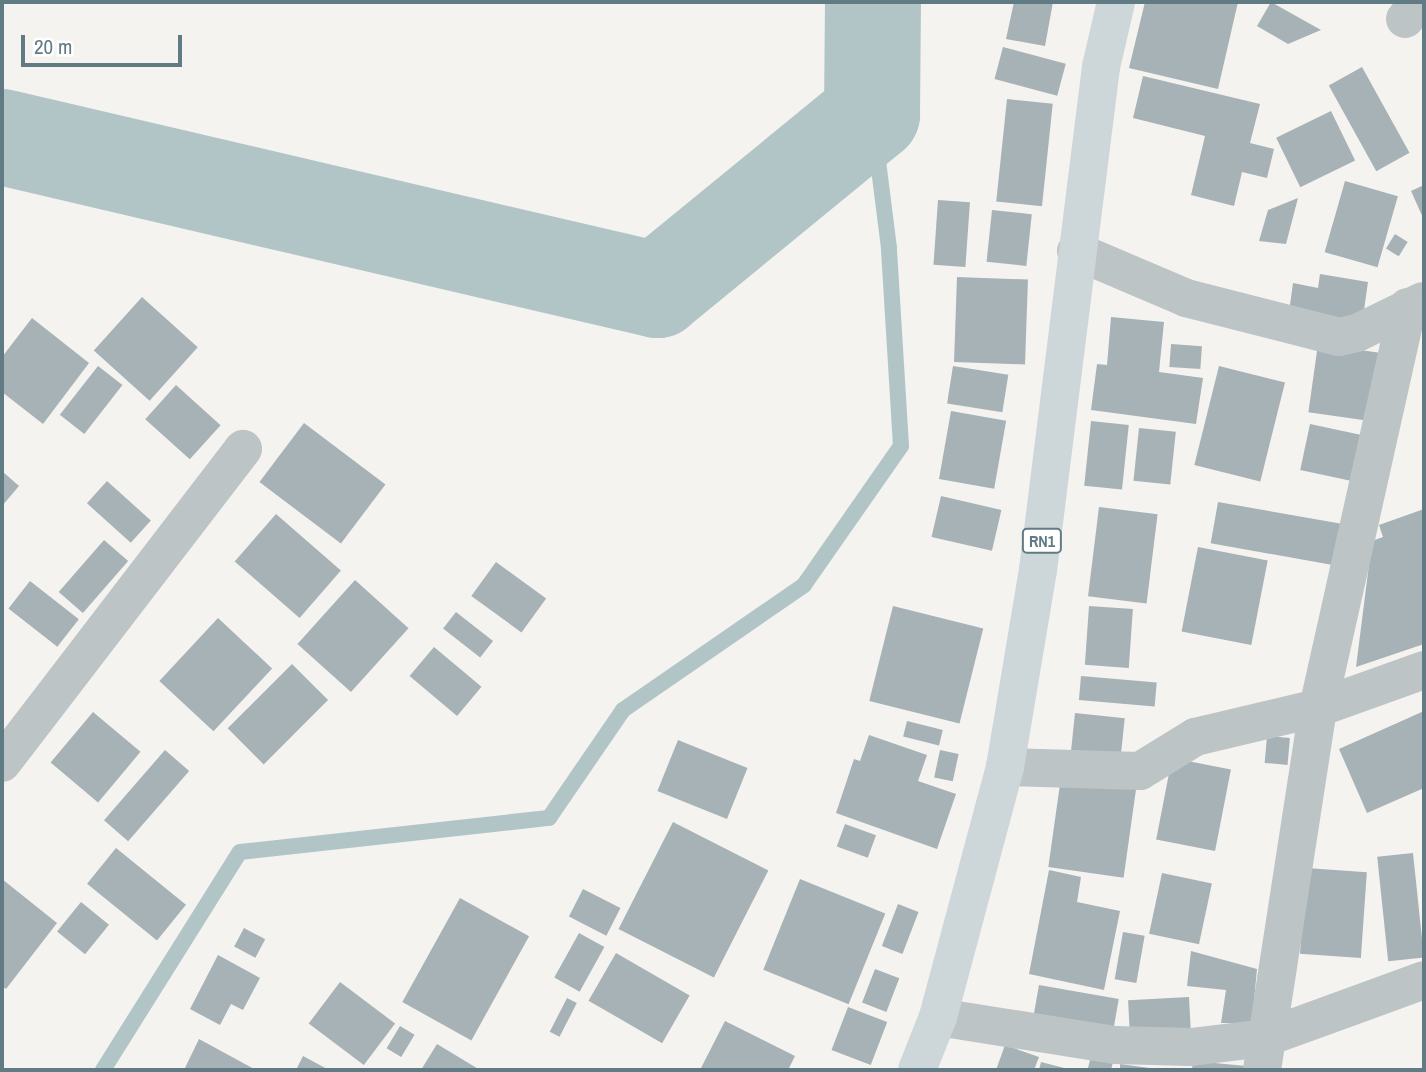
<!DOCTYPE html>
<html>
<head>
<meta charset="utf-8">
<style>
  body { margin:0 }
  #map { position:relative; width:1426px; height:1072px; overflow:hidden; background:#f4f3ef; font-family:"Archivo Narrow",sans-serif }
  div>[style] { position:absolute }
  .stream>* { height:16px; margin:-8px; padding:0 8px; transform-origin:8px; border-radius:8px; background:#b1c5c6 }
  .river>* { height:96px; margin:-48px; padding:0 48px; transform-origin:48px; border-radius:48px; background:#b1c5c6 }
  .building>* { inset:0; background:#a6b2b5; transform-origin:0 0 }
  .minor>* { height:38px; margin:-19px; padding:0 19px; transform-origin:19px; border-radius:19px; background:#bdc4c6 }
  .trunk>* { height:38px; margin:-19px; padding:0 19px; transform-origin:19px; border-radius:19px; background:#cdd6d8 }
  span { translate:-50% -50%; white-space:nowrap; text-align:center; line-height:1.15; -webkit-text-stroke:7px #fff; paint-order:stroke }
  .shield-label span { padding:2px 5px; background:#fff; border:2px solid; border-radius:5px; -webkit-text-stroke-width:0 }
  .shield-label { font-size:16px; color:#607b83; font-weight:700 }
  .frame { position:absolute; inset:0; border:4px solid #607b83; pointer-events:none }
  .scale { position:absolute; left:21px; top:35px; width:161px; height:32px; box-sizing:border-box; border:4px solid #607b83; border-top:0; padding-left:9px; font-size:21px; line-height:24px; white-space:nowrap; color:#607b83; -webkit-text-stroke:5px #fff; paint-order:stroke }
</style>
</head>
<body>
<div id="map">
  <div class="stream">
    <div style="left:103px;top:1070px;width:257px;rotate:-57.9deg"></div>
    <div style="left:240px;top:852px;width:311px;rotate:-6.3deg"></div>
    <div style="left:549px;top:818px;width:131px;rotate:-55.6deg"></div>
    <div style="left:623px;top:710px;width:220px;rotate:-34.6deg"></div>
    <div style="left:804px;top:585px;width:169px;rotate:-55.1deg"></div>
    <div style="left:901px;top:446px;width:198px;rotate:-93.5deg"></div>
    <div style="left:889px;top:248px;width:135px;rotate:-97.2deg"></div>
  </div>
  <div class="river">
    <div style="left:2px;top:137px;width:673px;rotate:13.15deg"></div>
    <div style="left:657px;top:290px;width:278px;rotate:-39.3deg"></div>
    <div style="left:872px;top:114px;width:112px;rotate:-89.5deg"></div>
  </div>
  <div class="building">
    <div style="clip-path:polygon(1014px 2px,1053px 2px,1045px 46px,1006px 39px)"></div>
    <div style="clip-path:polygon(1145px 2px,1238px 2px,1218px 89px,1129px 68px)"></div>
    <div style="clip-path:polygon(1271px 2px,1321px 30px,1288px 44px,1257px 26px)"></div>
    <div style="left:1003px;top:47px;width:65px;height:33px;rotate:15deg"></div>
    <div style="left:1362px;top:67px;width:98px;height:38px;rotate:61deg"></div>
    <div style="clip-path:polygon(1143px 76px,1260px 104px,1250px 143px,1274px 149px,1267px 178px,1242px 172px,1234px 206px,1191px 195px,1205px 136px,1133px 118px)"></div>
    <div style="left:1007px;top:99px;width:46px;height:103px;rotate:6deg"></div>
    <div style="left:1331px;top:111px;width:55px;height:61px;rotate:64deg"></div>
    <div style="left:1345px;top:181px;width:55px;height:74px;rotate:16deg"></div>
    <div style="clip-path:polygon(1424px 185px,1424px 220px,1411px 191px)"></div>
    <div style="clip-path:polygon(1298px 198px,1286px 244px,1259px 241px,1268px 210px)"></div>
    <div style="left:938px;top:200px;width:32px;height:65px;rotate:4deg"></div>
    <div style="left:992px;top:210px;width:40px;height:52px;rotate:6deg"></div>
    <div style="left:1395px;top:234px;width:15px;height:17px;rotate:32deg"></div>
    <div style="clip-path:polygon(1320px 274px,1368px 282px,1362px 324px,1289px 312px,1293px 283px,1318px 288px)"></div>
    <div style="left:957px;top:277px;width:71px;height:85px;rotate:2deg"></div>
    <div style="left:142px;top:297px;width:75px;height:72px;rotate:42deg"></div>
    <div style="clip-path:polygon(1111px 317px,1164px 322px,1159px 372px,1203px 378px,1196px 424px,1091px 410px,1097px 364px,1107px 365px)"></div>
    <div style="clip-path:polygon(32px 318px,89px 363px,43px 424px,2px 392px,2px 357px)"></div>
    <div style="left:1171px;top:344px;width:31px;height:23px;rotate:4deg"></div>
    <div style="left:1318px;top:344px;width:62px;height:69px;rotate:8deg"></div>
    <div style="left:98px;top:366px;width:31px;height:62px;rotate:38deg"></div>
    <div style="left:953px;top:366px;width:56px;height:38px;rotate:9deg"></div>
    <div style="left:1219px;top:366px;width:68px;height:102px;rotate:14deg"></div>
    <div style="left:176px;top:385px;width:60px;height:46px;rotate:42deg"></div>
    <div style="left:951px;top:411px;width:56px;height:69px;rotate:10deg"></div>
    <div style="left:1091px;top:421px;width:38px;height:65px;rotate:6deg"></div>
    <div style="left:304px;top:423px;width:102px;height:74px;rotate:37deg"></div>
    <div style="left:1310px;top:424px;width:55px;height:47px;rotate:12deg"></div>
    <div style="left:1139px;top:428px;width:37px;height:53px;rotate:6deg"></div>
    <div style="clip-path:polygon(2px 471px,19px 486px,2px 506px)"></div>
    <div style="left:107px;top:481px;width:59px;height:30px;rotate:42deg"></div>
    <div style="left:941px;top:496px;width:62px;height:42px;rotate:13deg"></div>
    <div style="left:1218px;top:502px;width:134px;height:42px;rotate:10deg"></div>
    <div style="left:1099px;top:507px;width:59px;height:90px;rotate:7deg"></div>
    <div style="clip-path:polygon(1424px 509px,1424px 644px,1356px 667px,1372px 541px,1383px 537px,1379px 525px)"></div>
    <div style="left:276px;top:514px;width:86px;height:63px;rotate:41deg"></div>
    <div style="left:104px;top:540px;width:32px;height:69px;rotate:41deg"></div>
    <div style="left:1198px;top:547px;width:71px;height:86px;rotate:11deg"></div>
    <div style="left:496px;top:562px;width:62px;height:42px;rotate:36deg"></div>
    <div style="left:355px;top:580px;width:72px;height:86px;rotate:42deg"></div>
    <div style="left:30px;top:581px;width:62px;height:35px;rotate:38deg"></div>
    <div style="left:893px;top:606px;width:93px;height:98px;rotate:14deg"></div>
    <div style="left:1089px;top:606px;width:44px;height:59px;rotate:4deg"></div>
    <div style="left:456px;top:612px;width:47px;height:21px;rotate:38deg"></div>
    <div style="left:218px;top:618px;width:74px;height:86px;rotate:43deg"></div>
    <div style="left:434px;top:647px;width:62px;height:38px;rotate:40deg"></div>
    <div style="left:292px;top:664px;width:51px;height:91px;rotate:45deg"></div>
    <div style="left:1081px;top:676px;width:76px;height:24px;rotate:5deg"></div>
    <div style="clip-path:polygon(1424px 711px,1424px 788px,1367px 813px,1339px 749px)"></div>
    <div style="left:93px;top:712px;width:62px;height:66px;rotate:40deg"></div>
    <div style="left:1075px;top:713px;width:50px;height:49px;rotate:6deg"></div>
    <div style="left:907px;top:721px;width:37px;height:16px;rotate:14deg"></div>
    <div style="clip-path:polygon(869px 735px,927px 755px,918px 781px,956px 794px,937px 849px,836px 813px,854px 759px,860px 761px)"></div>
    <div style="left:1267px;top:736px;width:23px;height:27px;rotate:5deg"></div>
    <div style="left:678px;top:740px;width:75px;height:55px;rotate:22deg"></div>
    <div style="left:165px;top:750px;width:32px;height:93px;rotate:41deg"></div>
    <div style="left:940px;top:750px;width:19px;height:28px;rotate:12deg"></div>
    <div style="left:1172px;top:758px;width:60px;height:83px;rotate:11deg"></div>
    <div style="left:1061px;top:777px;width:76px;height:91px;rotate:8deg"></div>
    <div style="left:673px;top:822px;width:107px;height:120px;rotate:27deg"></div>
    <div style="left:845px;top:824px;width:33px;height:24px;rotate:20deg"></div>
    <div style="left:116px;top:848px;width:90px;height:46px;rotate:39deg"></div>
    <div style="left:1413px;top:853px;width:105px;height:36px;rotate:84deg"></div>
    <div style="left:1306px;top:868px;width:61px;height:86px;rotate:4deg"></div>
    <div style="clip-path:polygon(1049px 870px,1081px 877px,1077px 902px,1120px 911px,1104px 990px,1029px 974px)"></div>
    <div style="left:1162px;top:873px;width:51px;height:62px;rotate:12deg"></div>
    <div style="clip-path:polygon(2px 879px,57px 923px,6px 989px,2px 986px)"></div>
    <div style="left:800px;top:879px;width:92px;height:98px;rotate:22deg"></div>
    <div style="left:583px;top:889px;width:42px;height:31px;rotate:27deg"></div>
    <div style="left:460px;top:898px;width:79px;height:119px;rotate:29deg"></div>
    <div style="left:81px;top:902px;width:36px;height:38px;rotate:39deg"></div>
    <div style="left:898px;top:904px;width:22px;height:45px;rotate:21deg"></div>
    <div style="left:244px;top:928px;width:24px;height:21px;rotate:28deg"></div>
    <div style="left:1123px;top:932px;width:22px;height:48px;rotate:10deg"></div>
    <div style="left:579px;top:933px;width:29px;height:51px;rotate:29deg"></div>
    <div style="clip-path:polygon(1191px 951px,1257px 969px,1252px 1023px,1221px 1023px,1226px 990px,1187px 986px)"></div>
    <div style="left:616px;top:953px;width:85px;height:55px;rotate:30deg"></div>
    <div style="clip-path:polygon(218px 955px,260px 978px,243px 1010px,231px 1004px,220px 1025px,190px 1009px)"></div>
    <div style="left:875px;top:969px;width:26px;height:36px;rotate:21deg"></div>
    <div style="left:340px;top:982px;width:69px;height:52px;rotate:37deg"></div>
    <div style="left:1039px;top:985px;width:81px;height:36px;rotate:10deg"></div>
    <div style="left:1189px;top:997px;width:37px;height:61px;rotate:87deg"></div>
    <div style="left:567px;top:998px;width:11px;height:38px;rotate:27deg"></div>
    <div style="left:848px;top:1007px;width:42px;height:46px;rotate:21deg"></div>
    <div style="clip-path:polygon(725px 1021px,795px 1056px,788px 1070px,700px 1070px)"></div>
    <div style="left:400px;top:1026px;width:17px;height:26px;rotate:31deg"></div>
    <div style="clip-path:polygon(199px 1039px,256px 1070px,184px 1070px)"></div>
    <div style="clip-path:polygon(437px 1044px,480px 1070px,421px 1070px)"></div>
    <div style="clip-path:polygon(1005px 1045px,1039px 1057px,1034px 1070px,996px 1070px)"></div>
    <div style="clip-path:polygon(1093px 1048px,1115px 1054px,1111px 1070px,1088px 1068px)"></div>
    <div style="clip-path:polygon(303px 1056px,329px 1070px,296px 1070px)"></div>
    <div style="clip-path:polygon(1193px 1061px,1246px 1066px,1246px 1070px,1192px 1070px)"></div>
    <div style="clip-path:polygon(1041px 1062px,1068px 1069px,1068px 1070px,1039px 1070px)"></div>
    <div style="clip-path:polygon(1120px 1064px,1157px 1069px,1157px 1070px,1120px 1070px)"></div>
  </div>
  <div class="minor">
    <div style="left:1405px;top:19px;width:23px;rotate:-49deg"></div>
    <div style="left:1076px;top:251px;width:120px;rotate:23.1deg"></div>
    <div style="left:1186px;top:298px;width:158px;rotate:14.3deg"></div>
    <div style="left:1339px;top:337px;width:18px;rotate:-13deg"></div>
    <div style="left:1357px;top:333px;width:73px;rotate:-25.9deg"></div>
    <div style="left:2px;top:763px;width:396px;rotate:-52.5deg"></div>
    <div style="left:1005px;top:767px;width:135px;rotate:1.7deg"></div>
    <div style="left:1140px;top:771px;width:65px;rotate:-31.7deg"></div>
    <div style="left:1195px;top:737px;width:126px;rotate:-13.3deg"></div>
    <div style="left:1318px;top:708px;width:113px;rotate:-19.7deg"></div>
    <div style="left:938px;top:1017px;width:179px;rotate:9deg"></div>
    <div style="left:1115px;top:1045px;width:76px;rotate:1.5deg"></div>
    <div style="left:1191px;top:1047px;width:75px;rotate:-6.9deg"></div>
    <div style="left:1265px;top:1038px;width:169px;rotate:-20deg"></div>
    <div style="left:1262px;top:1070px;width:366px;rotate:-81.2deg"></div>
    <div style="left:1318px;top:708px;width:411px;rotate:-77.4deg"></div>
  </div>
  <div class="trunk">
    <div style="left:917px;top:1070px;width:57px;rotate:-68.4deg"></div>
    <div style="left:938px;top:1017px;width:259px;rotate:-75deg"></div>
    <div style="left:1005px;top:767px;width:200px;rotate:-80.5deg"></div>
    <div style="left:1038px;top:570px;width:507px;rotate:-82.86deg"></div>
    <div style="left:1101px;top:67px;width:67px;rotate:-77deg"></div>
  </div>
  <div class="shield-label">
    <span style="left:1042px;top:541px">RN1</span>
  </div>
  <div class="frame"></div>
  <div class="scale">20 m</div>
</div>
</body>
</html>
